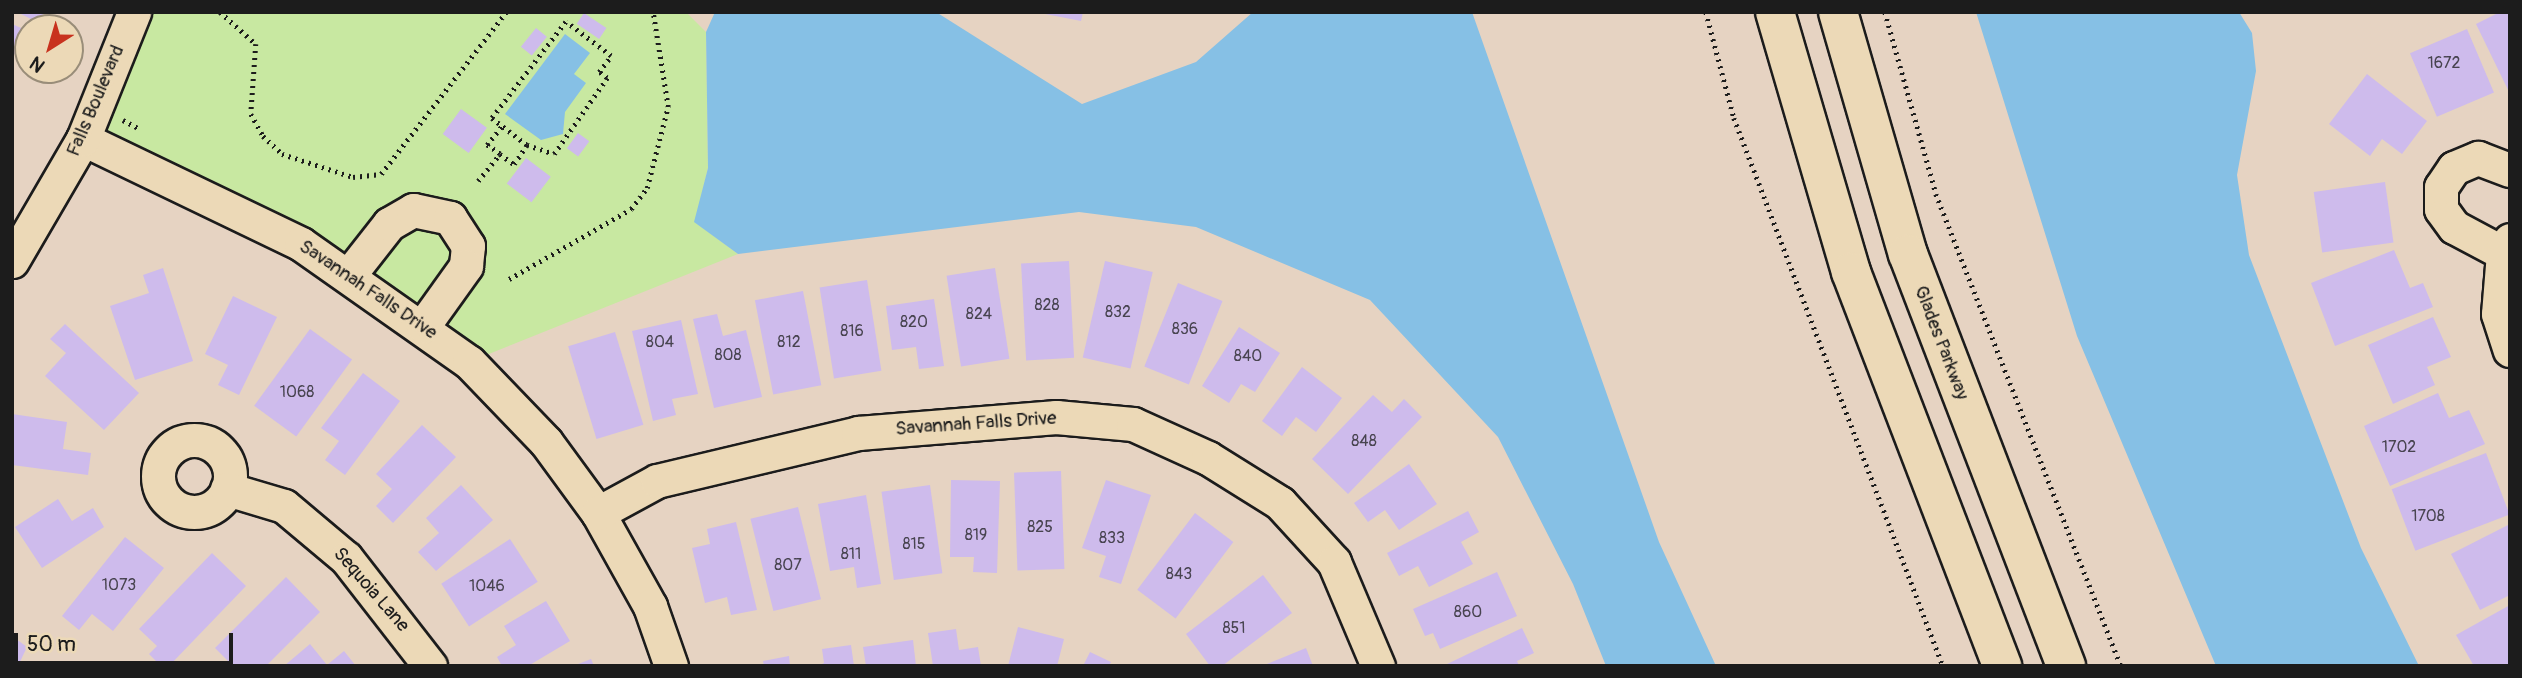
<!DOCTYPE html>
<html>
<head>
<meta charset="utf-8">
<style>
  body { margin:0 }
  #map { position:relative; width:2522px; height:678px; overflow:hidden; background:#e6d3c2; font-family:Pangolin,sans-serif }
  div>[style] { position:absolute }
  .green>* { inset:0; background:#c8e8a1 }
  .water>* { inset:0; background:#86c0e5 }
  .building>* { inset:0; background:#cebbec; transform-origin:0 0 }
  .path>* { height:4.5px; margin-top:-2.25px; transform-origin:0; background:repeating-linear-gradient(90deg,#1c1c1c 0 2px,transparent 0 7px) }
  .roads { filter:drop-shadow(2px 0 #1c1c1c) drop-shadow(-2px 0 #1c1c1c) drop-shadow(0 2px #1c1c1c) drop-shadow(0 -2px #1c1c1c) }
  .minor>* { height:33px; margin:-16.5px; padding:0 16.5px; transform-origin:16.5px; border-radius:16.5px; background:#ecd9b7 }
  .minor>.ring { margin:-16.5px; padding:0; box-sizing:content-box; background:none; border:33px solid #ecd9b7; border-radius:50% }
  .major>* { height:38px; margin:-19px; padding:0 19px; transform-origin:19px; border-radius:19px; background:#ecd9b7 }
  span { translate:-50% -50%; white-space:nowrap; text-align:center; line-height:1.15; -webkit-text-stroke:5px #ecd9b7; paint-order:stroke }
  .number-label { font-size:16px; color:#484450 }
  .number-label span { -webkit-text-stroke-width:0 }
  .street-label { font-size:19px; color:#1c1c1c }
  .frame { position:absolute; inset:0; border:14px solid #1c1c1c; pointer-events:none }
  .north { position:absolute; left:14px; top:14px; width:70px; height:70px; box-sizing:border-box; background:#ecd9b7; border:2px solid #998d79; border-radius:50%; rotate:217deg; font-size:19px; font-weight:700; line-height:28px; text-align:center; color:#1c1c1c }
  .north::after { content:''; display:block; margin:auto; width:24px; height:32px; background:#c8321e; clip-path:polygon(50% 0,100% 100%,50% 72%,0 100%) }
  .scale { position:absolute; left:14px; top:633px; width:219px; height:32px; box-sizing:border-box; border:4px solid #1c1c1c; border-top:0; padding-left:9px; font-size:21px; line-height:24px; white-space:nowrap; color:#1c1c1c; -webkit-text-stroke:5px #ecd9b7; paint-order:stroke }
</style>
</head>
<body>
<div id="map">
  <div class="green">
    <div style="clip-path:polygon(134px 12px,686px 12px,706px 32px,708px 168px,695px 222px,738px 254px,469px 362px,415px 318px,83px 139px)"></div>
  </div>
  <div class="water">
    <div style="clip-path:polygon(715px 12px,936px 12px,1082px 104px,1196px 62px,1253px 12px,1472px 12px,1659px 542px,1716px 666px,1606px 666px,1573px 584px,1498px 437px,1370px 300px,1196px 227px,1079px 212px,738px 254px,694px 222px,708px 168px,706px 32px)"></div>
    <div style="clip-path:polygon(1976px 12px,2239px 12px,2252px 33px,2256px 71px,2237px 175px,2249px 255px,2361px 548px,2419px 666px,2216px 666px,2077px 336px)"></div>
    <div style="clip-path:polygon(565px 34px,590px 53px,574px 74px,586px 83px,565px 112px,563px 134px,541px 140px,505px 114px)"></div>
  </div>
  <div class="building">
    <div style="clip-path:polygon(17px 12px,44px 12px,39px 23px)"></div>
    <div style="clip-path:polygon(1035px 12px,1083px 12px,1081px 21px)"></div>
    <div style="clip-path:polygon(2500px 12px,2510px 12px,2510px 94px,2476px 24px)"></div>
    <div style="left:584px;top:13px;width:27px;height:13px;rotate:34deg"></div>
    <div style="clip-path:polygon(12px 24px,28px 31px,20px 56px,12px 53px)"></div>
    <div style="left:536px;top:28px;width:14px;height:24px;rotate:39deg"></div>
    <div style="left:2467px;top:29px;width:69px;height:62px;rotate:67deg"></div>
    <div style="clip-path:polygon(2367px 74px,2427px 121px,2402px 154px,2382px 139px,2370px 156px,2329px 124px)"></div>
    <div style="left:461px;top:109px;width:32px;height:31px;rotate:36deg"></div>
    <div style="left:578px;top:133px;width:14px;height:19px;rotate:36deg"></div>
    <div style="left:526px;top:158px;width:31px;height:32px;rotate:37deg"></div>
    <div style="left:2385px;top:182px;width:61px;height:72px;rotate:82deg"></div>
    <div style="clip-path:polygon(2394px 250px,2410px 288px,2423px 283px,2433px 307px,2335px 346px,2311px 283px)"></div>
    <div style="left:1069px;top:261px;width:97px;height:48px;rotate:87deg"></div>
    <div style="left:1105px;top:261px;width:49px;height:99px;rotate:13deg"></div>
    <div style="clip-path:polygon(163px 268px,193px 361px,135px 380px,110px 306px,149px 293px,143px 275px)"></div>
    <div style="left:995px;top:268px;width:92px;height:49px;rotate:81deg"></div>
    <div style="left:867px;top:280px;width:92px;height:48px;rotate:81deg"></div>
    <div style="left:1178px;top:283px;width:48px;height:90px;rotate:22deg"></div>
    <div style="left:803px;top:291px;width:96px;height:49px;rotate:79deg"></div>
    <div style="clip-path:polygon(233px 296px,277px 317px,239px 395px,218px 385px,228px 365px,205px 354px)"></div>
    <div style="clip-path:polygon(934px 299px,944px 366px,919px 369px,916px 347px,892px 350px,886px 306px)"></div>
    <div style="clip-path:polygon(717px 314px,723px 336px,746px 330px,762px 397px,714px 408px,693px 319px)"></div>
    <div style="clip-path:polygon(2433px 317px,2451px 357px,2427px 367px,2435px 385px,2393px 404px,2368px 345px)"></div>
    <div style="clip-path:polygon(681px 320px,698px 394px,672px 399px,676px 415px,653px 421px,632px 331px)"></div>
    <div style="clip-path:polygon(65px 324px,139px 393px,104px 430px,45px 376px,66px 353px,50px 339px)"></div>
    <div style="clip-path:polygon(1239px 327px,1280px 353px,1255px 392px,1241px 384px,1229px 403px,1202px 386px)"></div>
    <div style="left:310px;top:329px;width:52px;height:95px;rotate:36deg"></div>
    <div style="left:615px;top:332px;width:97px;height:49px;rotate:73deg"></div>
    <div style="clip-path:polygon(1302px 367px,1342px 398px,1316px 432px,1296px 417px,1282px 436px,1262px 421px)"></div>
    <div style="clip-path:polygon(363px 373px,400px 401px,345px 475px,325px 460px,339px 441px,321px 428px)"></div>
    <div style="clip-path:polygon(2438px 393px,2449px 418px,2469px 410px,2485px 444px,2390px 486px,2364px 426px)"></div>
    <div style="clip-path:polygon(1373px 395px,1392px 412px,1404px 399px,1422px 417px,1348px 494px,1312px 459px)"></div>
    <div style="clip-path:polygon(12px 414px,67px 422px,63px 449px,91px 453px,88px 475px,12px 465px)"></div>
    <div style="clip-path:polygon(422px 425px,456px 457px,393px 523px,376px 506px,392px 489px,376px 474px)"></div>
    <div style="left:2486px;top:453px;width:66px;height:101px;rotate:69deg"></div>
    <div style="clip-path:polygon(1409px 464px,1437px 504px,1399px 530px,1385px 510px,1368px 522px,1354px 503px)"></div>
    <div style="left:1061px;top:471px;width:98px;height:47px;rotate:88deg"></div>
    <div style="clip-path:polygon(951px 480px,1000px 481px,997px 573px,973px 572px,974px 557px,950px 557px)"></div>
    <div style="clip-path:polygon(1106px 480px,1151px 495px,1121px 584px,1099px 577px,1106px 556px,1082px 548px)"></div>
    <div style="clip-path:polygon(461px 485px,493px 520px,436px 571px,418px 552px,439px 533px,426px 518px)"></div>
    <div style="left:930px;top:485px;width:89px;height:49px;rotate:82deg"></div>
    <div style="clip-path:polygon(866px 495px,881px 584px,857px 588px,854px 567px,830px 571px,818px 504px)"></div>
    <div style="clip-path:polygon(58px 499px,72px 521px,93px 508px,104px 527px,42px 568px,15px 527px)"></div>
    <div style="left:798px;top:507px;width:95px;height:49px;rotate:76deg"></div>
    <div style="clip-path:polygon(1468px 511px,1479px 532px,1461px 542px,1473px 564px,1429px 587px,1418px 566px,1399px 576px,1387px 553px)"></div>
    <div style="left:1195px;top:513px;width:48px;height:96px;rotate:37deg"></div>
    <div style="clip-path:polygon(736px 522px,757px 610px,731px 615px,727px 597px,705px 603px,692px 548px,710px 544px,707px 529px)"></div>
    <div style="clip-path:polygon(2510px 524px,2510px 595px,2480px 610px,2451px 554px)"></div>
    <div style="clip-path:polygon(125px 537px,164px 568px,113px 631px,92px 614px,79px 630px,62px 616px)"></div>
    <div style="left:510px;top:539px;width:51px;height:82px;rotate:57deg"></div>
    <div style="clip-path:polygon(212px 553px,246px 586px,169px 666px,161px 666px,149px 654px,157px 646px,139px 629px)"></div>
    <div style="clip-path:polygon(1497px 572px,1517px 616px,1440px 649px,1433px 633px,1425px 636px,1413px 609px)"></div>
    <div style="clip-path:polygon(1263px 575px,1292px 613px,1222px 666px,1210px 666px,1186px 634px)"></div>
    <div style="clip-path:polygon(286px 577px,320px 612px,266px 666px,233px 666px,215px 648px)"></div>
    <div style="clip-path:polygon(546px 601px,570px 641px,528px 666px,502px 666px,497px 657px,516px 645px,504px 626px)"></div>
    <div style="clip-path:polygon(2510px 605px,2510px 666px,2474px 666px,2456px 635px)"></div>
    <div style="clip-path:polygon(1018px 627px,1064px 639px,1057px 666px,1008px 666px)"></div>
    <div style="clip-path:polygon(1522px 628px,1534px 653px,1517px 661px,1519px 666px,1443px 666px)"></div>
    <div style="clip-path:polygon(956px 629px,959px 650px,978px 647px,981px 666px,933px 666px,928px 633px)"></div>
    <div style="clip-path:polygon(12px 636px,27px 647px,18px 666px,12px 666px)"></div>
    <div style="clip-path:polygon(913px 640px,916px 666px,866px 666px,863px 647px)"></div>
    <div style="clip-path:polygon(310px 644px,327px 665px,344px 651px,356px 666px,284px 666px)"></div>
    <div style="clip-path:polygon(851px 645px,854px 666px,818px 666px,824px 663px,822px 649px)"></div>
    <div style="clip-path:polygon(1306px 648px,1313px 666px,1262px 666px)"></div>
    <div style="clip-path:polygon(1090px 652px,1111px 662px,1109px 666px,1083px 666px)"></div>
    <div style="clip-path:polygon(789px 656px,790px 666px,764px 666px,763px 661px)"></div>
    <div style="clip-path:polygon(591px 659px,594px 666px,573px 666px)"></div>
  </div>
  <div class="path">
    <div style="left:220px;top:12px;width:48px;rotate:41.6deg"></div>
    <div style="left:256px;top:44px;width:70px;rotate:94.1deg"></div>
    <div style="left:251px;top:114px;width:25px;rotate:61deg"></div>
    <div style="left:263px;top:136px;width:26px;rotate:43deg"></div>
    <div style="left:282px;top:154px;width:75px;rotate:17.9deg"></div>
    <div style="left:353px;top:177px;width:28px;rotate:-6deg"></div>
    <div style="left:381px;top:174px;width:205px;rotate:-52.3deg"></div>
    <div style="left:1706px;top:12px;width:110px;rotate:75.2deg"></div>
    <div style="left:1734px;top:118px;width:587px;rotate:69.12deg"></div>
    <div style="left:1885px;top:12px;width:189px;rotate:74.3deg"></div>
    <div style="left:1936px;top:194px;width:507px;rotate:68.6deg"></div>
    <div style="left:123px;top:120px;width:19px;rotate:28deg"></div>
    <div style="left:500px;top:154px;width:16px;rotate:-145deg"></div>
    <div style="left:487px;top:145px;width:24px;rotate:-52deg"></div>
    <div style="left:478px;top:181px;width:35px;rotate:-51deg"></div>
    <div style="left:500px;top:154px;width:17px;rotate:36deg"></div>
    <div style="left:514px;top:164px;width:23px;rotate:-56deg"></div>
    <div style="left:527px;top:145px;width:28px;rotate:18deg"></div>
    <div style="left:554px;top:154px;width:93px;rotate:-55.1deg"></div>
    <div style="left:607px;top:78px;width:10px;rotate:-143deg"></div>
    <div style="left:599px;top:72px;width:20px;rotate:-53deg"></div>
    <div style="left:611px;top:56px;width:56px;rotate:-142.9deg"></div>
    <div style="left:566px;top:22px;width:121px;rotate:127.6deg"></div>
    <div style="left:492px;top:118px;width:44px;rotate:37.6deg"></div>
    <div style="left:509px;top:279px;width:141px;rotate:-29.8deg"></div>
    <div style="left:631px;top:209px;width:26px;rotate:-53deg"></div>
    <div style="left:647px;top:188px;width:84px;rotate:-75.5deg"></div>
    <div style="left:668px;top:107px;width:96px;rotate:-99deg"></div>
  </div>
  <div class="roads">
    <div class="minor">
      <div style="left:83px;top:139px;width:242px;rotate:25.7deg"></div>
      <div style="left:301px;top:244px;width:205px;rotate:35.1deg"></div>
      <div style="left:469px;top:362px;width:111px;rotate:46.1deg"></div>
      <div style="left:546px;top:442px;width:88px;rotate:53.8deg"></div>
      <div style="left:598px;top:513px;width:107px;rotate:60.8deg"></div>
      <div style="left:650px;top:606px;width:64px;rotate:70.7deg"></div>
      <div style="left:2510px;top:240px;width:15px;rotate:118deg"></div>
      <div style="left:2503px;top:253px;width:61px;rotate:94.7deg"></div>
      <div style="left:2498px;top:314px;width:38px;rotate:72deg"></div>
      <div style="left:2503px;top:253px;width:55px;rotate:-152deg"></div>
      <div style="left:2454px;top:227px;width:22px;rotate:-126deg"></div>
      <div style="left:2441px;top:209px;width:22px;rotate:-90deg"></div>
      <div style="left:2441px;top:187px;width:23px;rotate:-56deg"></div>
      <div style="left:2454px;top:168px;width:26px;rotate:-23deg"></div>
      <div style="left:2478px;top:158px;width:34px;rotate:21deg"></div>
      <div style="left:12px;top:261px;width:141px;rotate:-59.8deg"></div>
      <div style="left:83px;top:139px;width:137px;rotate:-68.1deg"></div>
      <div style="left:349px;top:275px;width:65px;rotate:-51.9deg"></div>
      <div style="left:389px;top:224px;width:28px;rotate:-30deg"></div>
      <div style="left:413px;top:210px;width:38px;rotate:12deg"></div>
      <div style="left:450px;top:218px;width:33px;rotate:57deg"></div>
      <div style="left:468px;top:246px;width:20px;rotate:96deg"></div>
      <div style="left:466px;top:266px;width:74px;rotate:125.6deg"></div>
      <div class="ring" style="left:158px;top:440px;width:39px;height:39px"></div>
      <div style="left:227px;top:489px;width:59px;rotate:16.6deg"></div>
      <div style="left:284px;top:506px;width:81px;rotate:40deg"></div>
      <div style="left:346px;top:558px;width:137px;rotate:52.1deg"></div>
      <div style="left:598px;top:513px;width:67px;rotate:-28.5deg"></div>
      <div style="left:657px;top:481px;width:207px;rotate:-13.4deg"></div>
      <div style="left:858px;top:433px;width:199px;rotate:-4.6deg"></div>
      <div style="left:1056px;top:417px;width:77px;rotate:5.2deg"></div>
      <div style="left:1133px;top:424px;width:82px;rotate:24.4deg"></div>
      <div style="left:1208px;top:458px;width:85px;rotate:32deg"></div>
      <div style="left:1280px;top:503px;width:80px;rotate:47.5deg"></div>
      <div style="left:1334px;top:562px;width:113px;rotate:67.1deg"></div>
    </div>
    <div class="major">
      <div style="left:1775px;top:12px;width:271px;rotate:73.7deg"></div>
      <div style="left:1851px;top:272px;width:422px;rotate:69deg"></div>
      <div style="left:1838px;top:12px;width:252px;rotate:73.9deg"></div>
      <div style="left:1908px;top:254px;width:441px;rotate:69deg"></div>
    </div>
  </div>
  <div class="number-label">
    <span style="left:2444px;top:63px">1672</span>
    <span style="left:1047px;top:305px">828</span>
    <span style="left:1118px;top:312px">832</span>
    <span style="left:979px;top:314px">824</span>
    <span style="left:914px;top:322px">820</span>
    <span style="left:1185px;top:329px">836</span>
    <span style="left:852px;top:331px">816</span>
    <span style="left:660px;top:342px">804</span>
    <span style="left:789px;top:342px">812</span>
    <span style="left:728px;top:355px">808</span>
    <span style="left:1248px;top:356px">840</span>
    <span style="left:297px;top:392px">1068</span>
    <span style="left:1364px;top:441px">848</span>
    <span style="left:2399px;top:447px">1702</span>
    <span style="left:2428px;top:516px">1708</span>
    <span style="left:1040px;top:527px">825</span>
    <span style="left:976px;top:535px">819</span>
    <span style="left:1112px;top:538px">833</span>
    <span style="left:914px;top:544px">815</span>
    <span style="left:851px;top:554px">811</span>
    <span style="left:788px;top:565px">807</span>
    <span style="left:1179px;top:574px">843</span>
    <span style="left:119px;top:585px">1073</span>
    <span style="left:487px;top:586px">1046</span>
    <span style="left:1468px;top:612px">860</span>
    <span style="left:1234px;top:628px">851</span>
  </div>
  <div class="street-label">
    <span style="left:96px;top:101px;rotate:-67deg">Falls Boulevard</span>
    <span style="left:368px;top:290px;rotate:34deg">Savannah Falls Drive</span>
    <span style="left:1941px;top:343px;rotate:69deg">Glades Parkway</span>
    <span style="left:976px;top:424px;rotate:-4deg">Savannah Falls Drive</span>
    <span style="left:371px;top:590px;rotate:49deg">Sequoia Lane</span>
  </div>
  <div class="frame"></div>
  <div class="north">N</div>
  <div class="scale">50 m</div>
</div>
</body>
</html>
